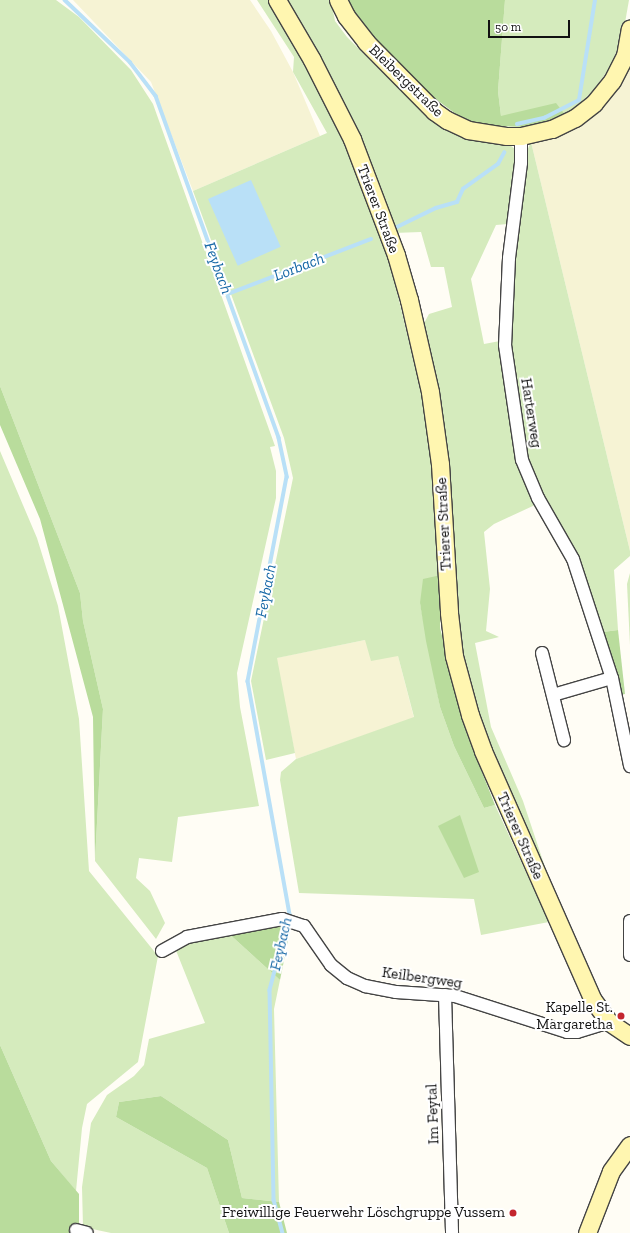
<!DOCTYPE html>
<html>
<head>
<meta charset="utf-8">
<style>
  body { margin:0 }
  #map { position:relative; width:630px; height:1233px; overflow:hidden; background:#fffdf5; font-family:"Zilla Slab",serif }
  div>[style] { position:absolute }
  .farmland>* { inset:0; background:#f6f3d4 }
  .green>* { inset:0; background:#d5ebbd }
  .forest>* { inset:0; background:#b9dc9c }
  .water>* { inset:0; background:#b9e0f7; transform-origin:0 0 }
  .stream>* { height:3.5px; margin:-1.75px; padding:0 1.75px; transform-origin:1.75px; border-radius:1.75px; background:#b9e0f7 }
  .roads { filter:drop-shadow(1px 0 #444) drop-shadow(-1px 0 #444) drop-shadow(0 1px #444) drop-shadow(0 -1px #444) }
  .street>* { height:12px; margin:-6px; padding:0 6px; transform-origin:6px; border-radius:6px; background:#fff }
  .secondary>* { height:17px; margin:-8.5px; padding:0 8.5px; transform-origin:8.5px; border-radius:8.5px; background:#fff6b0 }
  .dots>* { width:11px; height:11px; translate:-50% -50%; box-sizing:border-box; border:2px solid #fff; border-radius:50% }
  span { translate:-50% -50%; white-space:nowrap; text-align:center; line-height:1.15; -webkit-text-stroke:4px #fff; paint-order:stroke }
  .street-label { font-size:15px; color:#111 }
  .poi-label { font-size:15px; color:#111 }
  .right { translate:-100% -50%; text-align:right }
  .water-label { font-size:16px; color:#1768a6; font-style:italic }
  .scale { position:absolute; left:488px; top:20px; width:82px; height:18px; box-sizing:border-box; border:2px solid #111; border-top:0; padding-left:5px; font-size:12px; line-height:14px; white-space:nowrap; color:#111; -webkit-text-stroke:3px #fff; paint-order:stroke }
</style>
</head>
<body>
<div id="map">
  <div class="farmland">
    <div style="clip-path:polygon(73px 0,250px 0,271px 31px,293px 72px,320px 136px,193px 191px,151px 82px)"></div>
    <div style="clip-path:polygon(630px 63px,630px 551px,531px 142px,579px 123px)"></div>
    <div style="clip-path:polygon(365px 640px,398px 656px,414px 718px,296px 759px,276px 658px)"></div>
  </div>
  <div class="green">
    <div style="clip-path:polygon(0 0,56px 0,79px 17px,131px 70px,153px 104px,275px 446px,270px 447px,276px 471px,276px 498px,237px 673px,240px 707px,259px 806px,178px 817px,172px 862px,139px 858px,136px 878px,150px 891px,165px 923px,156px 939px,95px 861px,103px 709px,83px 621px,80px 593px,0 386px)"></div>
    <div style="clip-path:polygon(257px 0,269px 0,304px 61px,342px 138px,388px 255px,421px 391px,435px 465px,441px 575px,420px 603px,440px 707px,454px 746px,484px 808px,495px 805px,549px 922px,481px 935px,474px 899px,299px 893px,280px 780px,281px 772px,296px 759px,414px 717px,398px 656px,371px 661px,365px 640px,277px 658px,295px 753px,266px 760px,251px 681px,293px 478px,284px 438px,193px 191px,327px 133px,293px 72px,294px 57px)"></div>
    <div style="clip-path:polygon(283px 0,331px 0,335px 21px,347px 37px,412px 102px,449px 125px,506px 142px,516px 150px,517px 163px,508px 224px,496px 225px,471px 279px,484px 344px,500px 341px,519px 463px,535px 505px,494px 524px,484px 532px,490px 589px,486px 631px,499px 637px,475px 643px,491px 727px,523px 801px,555px 897px,465px 685px,422px 327px,429px 314px,452px 307px,444px 267px,431px 267px,421px 232px,393px 233px)"></div>
    <div style="clip-path:polygon(505px 0,629px 0,623px 34px,611px 66px,593px 91px,566px 116px,501px 116px,498px 91px)"></div>
    <div style="clip-path:polygon(531px 142px,630px 551px,630px 556px,614px 570px,618px 630px,603px 632px,527px 460px,509px 342px,514px 250px,526px 153px)"></div>
    <div style="clip-path:polygon(0 451px,37px 538px,58px 606px,79px 719px,89px 871px,158px 956px,138px 1062px,87px 1104px,82px 1128px,76px 1191px,51px 1161px,0 1045px)"></div>
    <div style="clip-path:polygon(630px 573px,630px 645px,627px 584px)"></div>
    <div style="clip-path:polygon(226px 931px,280px 980px,274px 1009px,279px 1202px,242px 1198px,228px 1140px,161px 1096px,119px 1102px,116px 1117px,207px 1168px,229px 1233px,111px 1233px,83px 1227px,82px 1187px,91px 1123px,107px 1095px,134px 1076px,144px 1065px,149px 1039px,205px 1023px,175px 948px)"></div>
  </div>
  <div class="forest">
    <div style="clip-path:polygon(342px 0,505px 0,498px 91px,501px 116px,556px 103px,566px 116px,526px 127px,497px 126px,474px 123px,456px 114px,426px 92px,369px 38px)"></div>
    <div style="clip-path:polygon(0 386px,80px 593px,83px 621px,103px 709px,95px 861px,93px 717px,40px 519px,0 425px)"></div>
    <div style="clip-path:polygon(441px 575px,440px 628px,467px 734px,495px 805px,484px 808px,454px 746px,440px 707px,426px 641px,420px 603px,423px 579px)"></div>
    <div style="clip-path:polygon(618px 630px,625px 694px,620px 695px,603px 632px)"></div>
    <div style="clip-path:polygon(460px 815px,479px 872px,464px 878px,438px 826px)"></div>
    <div style="clip-path:polygon(279px 922px,291px 926px,280px 980px,226px 931px)"></div>
    <div style="clip-path:polygon(0 1045px,51px 1161px,79px 1194px,79px 1233px,0 1233px)"></div>
    <div style="clip-path:polygon(161px 1096px,228px 1140px,242px 1198px,279px 1202px,287px 1233px,229px 1233px,207px 1168px,116px 1117px,119px 1102px)"></div>
  </div>
  <div class="water">
    <div style="left:251px;top:180px;width:73px;height:47px;rotate:66deg"></div>
  </div>
  <div class="stream">
    <div style="left:65px;top:0;width:90px;rotate:43.6deg"></div>
    <div style="left:130px;top:62px;width:43px;rotate:52.6deg"></div>
    <div style="left:156px;top:96px;width:363px;rotate:70.2deg"></div>
    <div style="left:279px;top:438px;width:40px;rotate:78deg"></div>
    <div style="left:287px;top:477px;width:208px;rotate:100.8deg"></div>
    <div style="left:248px;top:681px;width:238px;rotate:79.8deg"></div>
    <div style="left:290px;top:915px;width:78px;rotate:104.9deg"></div>
    <div style="left:270px;top:990px;width:210px;rotate:88.9deg"></div>
    <div style="left:274px;top:1200px;width:34px;rotate:75deg"></div>
    <div style="left:517px;top:124px;width:28px;rotate:-13deg"></div>
    <div style="left:544px;top:118px;width:39px;rotate:-27deg"></div>
    <div style="left:579px;top:100px;width:101px;rotate:-80.9deg"></div>
    <div style="left:397px;top:227px;width:43px;rotate:-26deg"></div>
    <div style="left:436px;top:208px;width:22px;rotate:-16deg"></div>
    <div style="left:457px;top:202px;width:14px;rotate:-65deg"></div>
    <div style="left:463px;top:189px;width:43px;rotate:-35.5deg"></div>
    <div style="left:498px;top:164px;width:13px;rotate:-61deg"></div>
    <div style="left:228px;top:294px;width:153px;rotate:-21deg"></div>
  </div>
  <div class="roads">
    <div class="street">
      <div style="left:521px;top:136px;width:27px;rotate:90deg"></div>
      <div style="left:521px;top:163px;width:96px;rotate:97.2deg"></div>
      <div style="left:509px;top:258px;width:87px;rotate:92.6deg"></div>
      <div style="left:505px;top:345px;width:116px;rotate:81.6deg"></div>
      <div style="left:522px;top:460px;width:41px;rotate:67.2deg"></div>
      <div style="left:538px;top:498px;width:70px;rotate:60.2deg"></div>
      <div style="left:573px;top:559px;width:125px;rotate:71.9deg"></div>
      <div style="left:612px;top:678px;width:90px;rotate:78.4deg"></div>
      <div style="left:542px;top:653px;width:90px;rotate:75.8deg"></div>
      <div style="left:553px;top:695px;width:61px;rotate:-16.1deg"></div>
      <div style="left:630px;top:921px;width:34px;rotate:90deg"></div>
      <div style="left:162px;top:951px;width:29px;rotate:-29deg"></div>
      <div style="left:187px;top:937px;width:97px;rotate:-10.7deg"></div>
      <div style="left:282px;top:919px;width:23px;rotate:18deg"></div>
      <div style="left:304px;top:926px;width:47px;rotate:55.3deg"></div>
      <div style="left:331px;top:965px;width:21px;rotate:39deg"></div>
      <div style="left:347px;top:978px;width:20px;rotate:24deg"></div>
      <div style="left:365px;top:986px;width:32px;rotate:11deg"></div>
      <div style="left:396px;top:992px;width:59px;rotate:3.9deg"></div>
      <div style="left:455px;top:996px;width:118px;rotate:17.8deg"></div>
      <div style="left:567px;top:1032px;width:10px"></div>
      <div style="left:577px;top:1032px;width:34px;rotate:-17deg"></div>
      <div style="left:445px;top:995px;width:238px;rotate:88.3deg"></div>
      <div style="left:76px;top:1230px;width:11px;rotate:15deg"></div>
    </div>
    <div class="secondary">
      <div style="left:277px;top:0;width:69px;rotate:59.7deg"></div>
      <div style="left:312px;top:60px;width:89px;rotate:63.1deg"></div>
      <div style="left:352px;top:139px;width:124px;rotate:69.2deg"></div>
      <div style="left:396px;top:255px;width:47px;rotate:73.9deg"></div>
      <div style="left:409px;top:300px;width:94px;rotate:77.1deg"></div>
      <div style="left:430px;top:392px;width:73px;rotate:82.1deg"></div>
      <div style="left:440px;top:464px;width:149px;rotate:86.5deg"></div>
      <div style="left:449px;top:613px;width:43px;rotate:83.4deg"></div>
      <div style="left:454px;top:656px;width:61px;rotate:74.8deg"></div>
      <div style="left:470px;top:715px;width:38px;rotate:70deg"></div>
      <div style="left:483px;top:751px;width:272px;rotate:66.2deg"></div>
      <div style="left:593px;top:1000px;width:27px;rotate:54deg"></div>
      <div style="left:609px;top:1022px;width:25px;rotate:34deg"></div>
      <div style="left:338px;top:0;width:18px;rotate:63deg"></div>
      <div style="left:346px;top:16px;width:33px;rotate:52deg"></div>
      <div style="left:366px;top:42px;width:97px;rotate:45.4deg"></div>
      <div style="left:434px;top:111px;width:16px;rotate:35deg"></div>
      <div style="left:447px;top:120px;width:23px;rotate:25deg"></div>
      <div style="left:468px;top:130px;width:38px;rotate:9deg"></div>
      <div style="left:506px;top:136px;width:15px"></div>
      <div style="left:521px;top:136px;width:32px;rotate:-13deg"></div>
      <div style="left:552px;top:129px;width:25px;rotate:-26deg"></div>
      <div style="left:575px;top:118px;width:24px;rotate:-38deg"></div>
      <div style="left:594px;top:103px;width:28px;rotate:-51deg"></div>
      <div style="left:612px;top:81px;width:28px;rotate:-63deg"></div>
      <div style="left:625px;top:56px;width:28px;rotate:-80deg"></div>
      <div style="left:587px;top:1233px;width:66px;rotate:-68.8deg"></div>
      <div style="left:611px;top:1171px;width:32px;rotate:-54deg"></div>
    </div>
  </div>
  <div class="dots">
    <div style="left:621px;top:1016px;background:#c4262e"></div>
    <div style="left:513px;top:1213px;background:#c4262e"></div>
  </div>
  <div class="street-label">
    <span style="left:406px;top:81px;rotate:44deg">Bleibergstraße</span>
    <span style="left:378px;top:209px;rotate:69deg">Trierer Straße</span>
    <span style="left:531px;top:413px;rotate:81deg">Harterweg</span>
    <span style="left:444px;top:524px;rotate:-93deg">Trierer Straße</span>
    <span style="left:520px;top:836px;rotate:66deg">Trierer Straße</span>
    <span style="left:422px;top:978px;rotate:8deg">Keilbergweg</span>
    <span style="left:433px;top:1114px;rotate:-92deg">Im Feytal</span>
  </div>
  <div class="poi-label">
    <span class="right" style="left:613px;top:1016px">Kapelle St.<br>Margaretha</span>
    <span class="right" style="left:505px;top:1213px">Freiwillige Feuerwehr Löschgruppe Vussem</span>
  </div>
  <div class="water-label">
    <span style="left:299px;top:267px;rotate:-21deg">Lorbach</span>
    <span style="left:218px;top:268px;rotate:70deg">Feybach</span>
    <span style="left:266px;top:591px;rotate:-79deg">Feybach</span>
    <span style="left:281px;top:944px;rotate:-77deg">Feybach</span>
  </div>
  <div class="scale">50 m</div>
</div>
</body>
</html>
